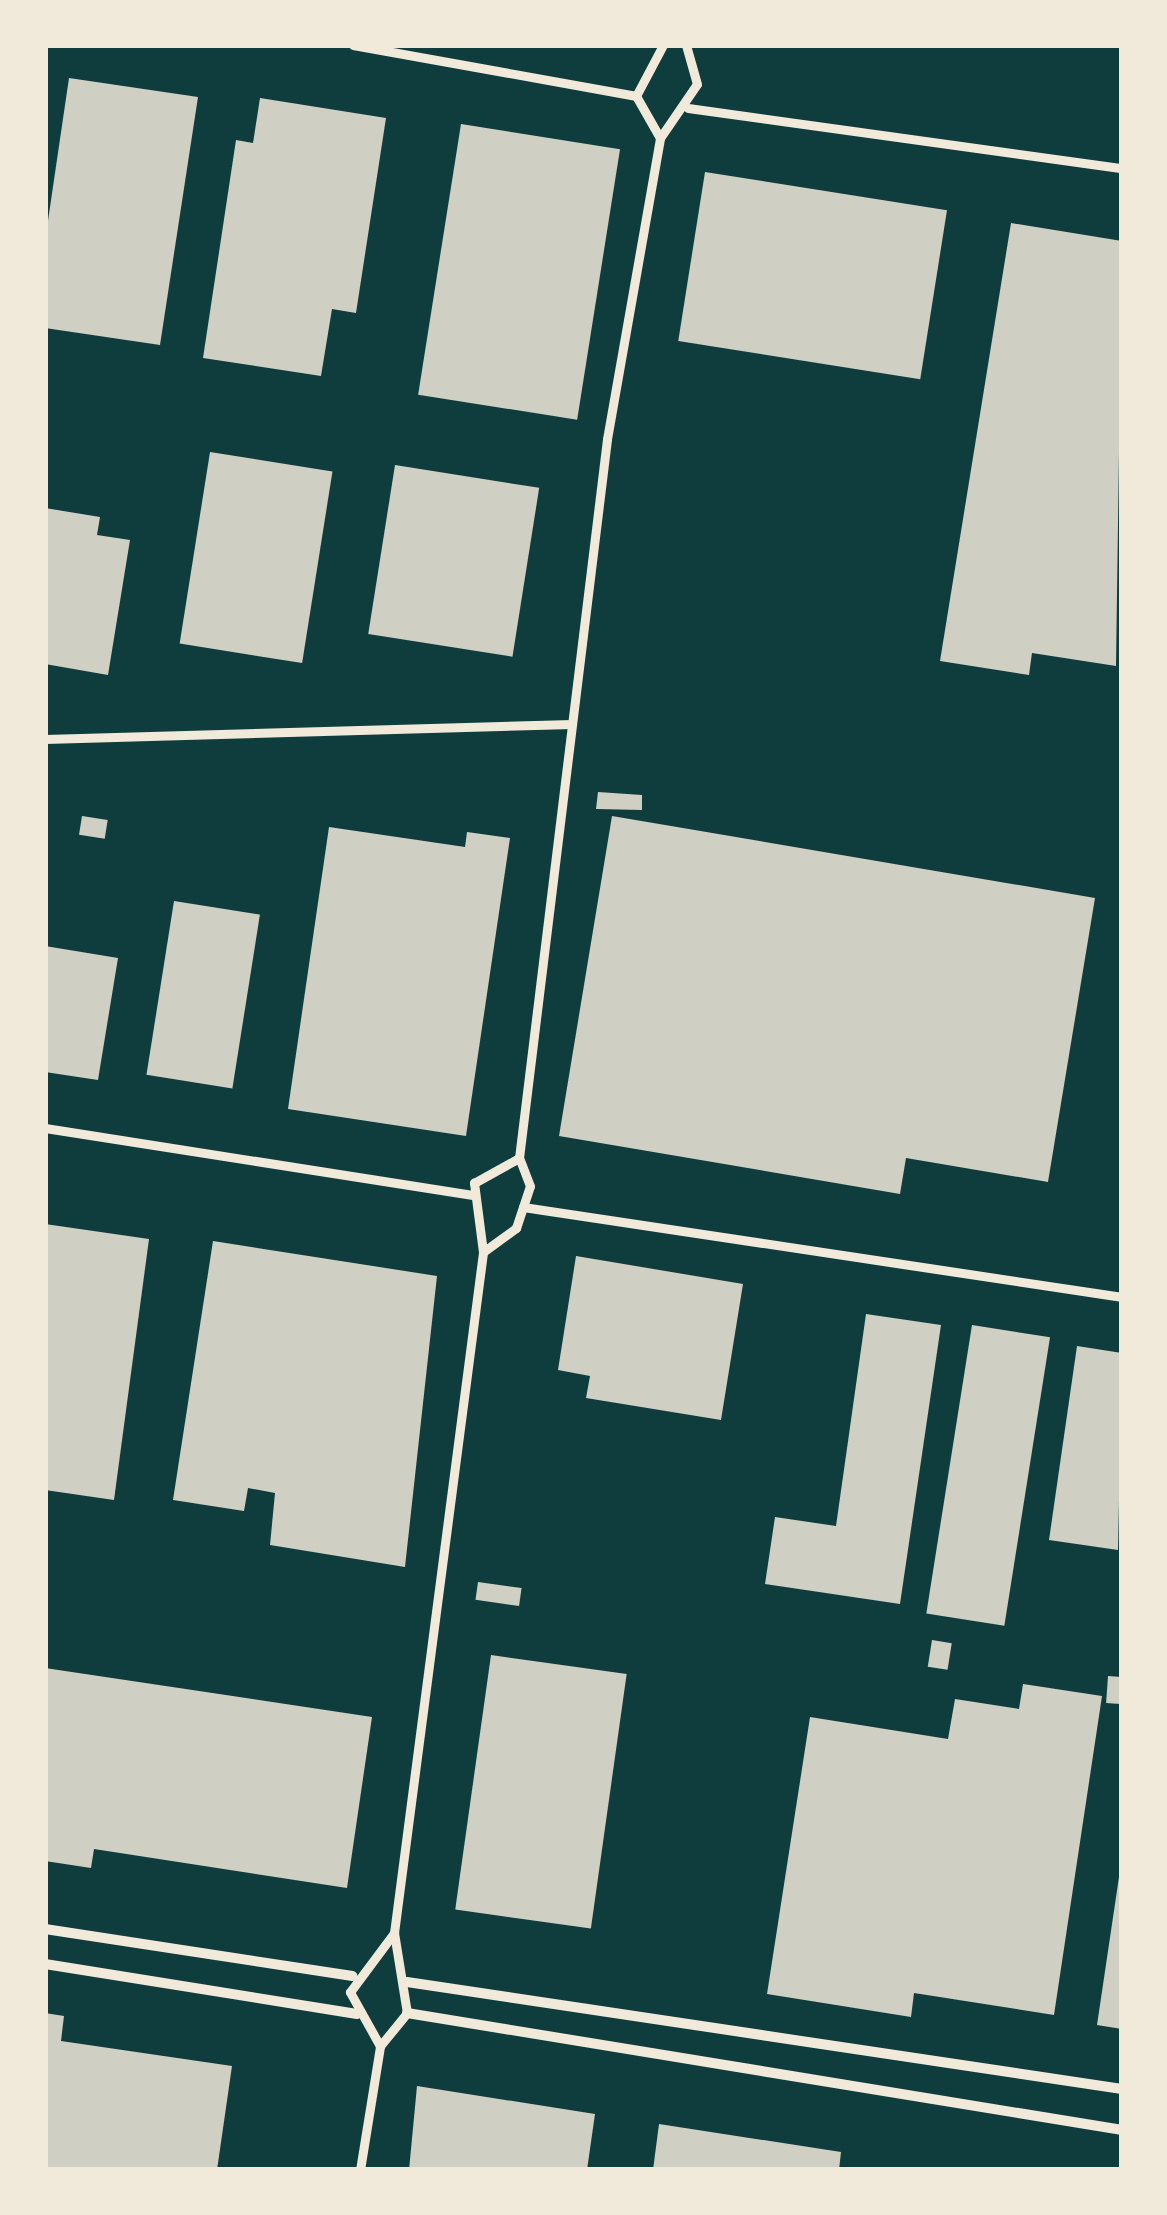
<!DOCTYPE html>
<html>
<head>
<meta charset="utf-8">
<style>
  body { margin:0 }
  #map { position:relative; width:1167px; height:2215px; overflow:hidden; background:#0f3d3e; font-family:"Varela Round",sans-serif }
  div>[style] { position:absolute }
  .building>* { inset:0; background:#cfcfc3; transform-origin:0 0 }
  .minor>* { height:9px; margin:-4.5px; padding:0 4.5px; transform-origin:4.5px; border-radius:4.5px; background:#f1e9da }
  .tertiary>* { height:10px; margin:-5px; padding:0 5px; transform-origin:5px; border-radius:5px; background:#f1e9da }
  span { translate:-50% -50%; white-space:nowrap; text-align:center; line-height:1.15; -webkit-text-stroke:12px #f1e9da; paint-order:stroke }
  .frame { position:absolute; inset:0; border:48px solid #f1e9da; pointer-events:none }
</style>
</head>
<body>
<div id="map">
  <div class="building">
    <div style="clip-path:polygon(69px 78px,198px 97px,160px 345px,45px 328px,45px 241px)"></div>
    <div style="clip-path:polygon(260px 98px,386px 118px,356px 313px,332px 309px,321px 376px,203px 358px,236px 140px,253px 143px)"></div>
    <div style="left:461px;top:124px;width:161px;height:274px;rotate:9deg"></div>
    <div style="left:705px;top:172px;width:245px;height:171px;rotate:9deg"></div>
    <div style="clip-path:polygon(1011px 223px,1122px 241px,1116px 666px,1032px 653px,1029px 675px,940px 661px)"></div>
    <div style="left:210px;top:452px;width:124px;height:194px;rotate:9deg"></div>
    <div style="left:395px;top:465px;width:146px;height:171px;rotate:9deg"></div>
    <div style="clip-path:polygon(45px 508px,100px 517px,97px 535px,130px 540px,108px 675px,45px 664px)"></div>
    <div style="clip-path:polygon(598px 792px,642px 795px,642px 810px,596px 809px)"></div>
    <div style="left:82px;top:816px;width:26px;height:19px;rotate:9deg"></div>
    <div style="clip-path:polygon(612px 816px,1095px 898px,1048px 1182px,906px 1158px,900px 1194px,559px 1136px)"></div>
    <div style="clip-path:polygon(329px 827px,465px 847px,467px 832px,510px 838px,466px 1136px,288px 1109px)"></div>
    <div style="left:174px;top:901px;width:87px;height:176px;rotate:9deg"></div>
    <div style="clip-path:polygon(45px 946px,118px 958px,98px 1080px,45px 1072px)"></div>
    <div style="clip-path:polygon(45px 1224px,149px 1239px,114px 1500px,45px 1490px)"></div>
    <div style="clip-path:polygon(213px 1241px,437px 1276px,405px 1567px,270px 1545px,275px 1493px,248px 1488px,244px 1511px,173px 1500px)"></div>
    <div style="clip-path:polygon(576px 1256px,743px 1284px,721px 1420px,586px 1398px,590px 1376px,558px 1370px)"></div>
    <div style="clip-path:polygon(866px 1314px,941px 1325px,900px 1604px,765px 1584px,775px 1517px,836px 1526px)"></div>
    <div style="left:972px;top:1325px;width:79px;height:292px;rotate:9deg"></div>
    <div style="clip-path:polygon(1077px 1346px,1122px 1353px,1118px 1550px,1049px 1540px)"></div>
    <div style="left:478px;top:1582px;width:44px;height:18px;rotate:8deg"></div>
    <div style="left:932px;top:1640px;width:20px;height:27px;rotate:9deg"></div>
    <div style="left:491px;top:1655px;width:137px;height:257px;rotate:8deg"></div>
    <div style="clip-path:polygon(45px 1668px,372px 1717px,347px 1888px,94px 1849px,91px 1868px,45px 1861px)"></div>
    <div style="left:1108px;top:1676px;width:14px;height:27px;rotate:4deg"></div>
    <div style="clip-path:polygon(1023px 1684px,1102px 1696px,1054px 2015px,914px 1993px,911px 2017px,767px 1994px,810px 1717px,948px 1739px,955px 1699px,1019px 1709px)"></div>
    <div style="clip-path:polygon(1119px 1877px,1122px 1877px,1122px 2029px,1097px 2025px)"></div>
    <div style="clip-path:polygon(45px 2013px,64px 2016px,61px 2041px,232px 2066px,217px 2170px,45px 2170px)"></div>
    <div style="clip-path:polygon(417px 2086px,595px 2114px,587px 2170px,409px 2170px)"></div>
    <div style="clip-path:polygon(659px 2124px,841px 2152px,839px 2170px,653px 2170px)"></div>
  </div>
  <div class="minor">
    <div style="left:353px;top:45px;width:288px;rotate:10.2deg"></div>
    <div style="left:688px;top:108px;width:438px;rotate:7.9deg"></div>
    <div style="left:660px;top:138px;width:48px;rotate:-119.7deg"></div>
    <div style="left:636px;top:96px;width:58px;rotate:-62.1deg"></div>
    <div style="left:45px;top:739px;width:527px;rotate:-1.63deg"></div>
    <div style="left:45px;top:1128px;width:433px;rotate:8.9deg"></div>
    <div style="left:523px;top:1207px;width:606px;rotate:8.54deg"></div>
    <div style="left:483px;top:1252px;width:70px;rotate:-97.4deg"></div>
    <div style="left:474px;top:1183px;width:51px;rotate:-29.1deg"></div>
    <div style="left:380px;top:2046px;width:62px;rotate:-119.1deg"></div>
    <div style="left:350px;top:1992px;width:74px;rotate:-53.3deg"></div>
    <div style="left:360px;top:2170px;width:126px;rotate:-80.8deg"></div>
    <div style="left:380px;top:2046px;width:43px;rotate:-50.7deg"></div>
    <div style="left:407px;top:2013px;width:81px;rotate:-99.2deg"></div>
    <div style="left:394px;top:1933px;width:687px;rotate:-82.55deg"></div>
    <div style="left:483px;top:1252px;width:41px;rotate:-36deg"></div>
    <div style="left:516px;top:1228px;width:44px;rotate:-71.6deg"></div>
    <div style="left:530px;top:1186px;width:30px;rotate:-111deg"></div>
    <div style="left:519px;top:1158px;width:724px;rotate:-83.02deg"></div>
    <div style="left:607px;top:439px;width:306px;rotate:-80deg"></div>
    <div style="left:660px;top:138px;width:65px;rotate:-55.6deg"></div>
    <div style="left:697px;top:84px;width:41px;rotate:-105.8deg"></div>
  </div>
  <div class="tertiary">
    <div style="left:45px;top:1929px;width:311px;rotate:8.7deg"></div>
    <div style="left:45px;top:1964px;width:316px;rotate:9.1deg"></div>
    <div style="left:407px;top:1982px;width:723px;rotate:8.51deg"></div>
    <div style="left:407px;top:2013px;width:725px;rotate:9.29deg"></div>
  </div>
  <div class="frame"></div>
</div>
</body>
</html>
